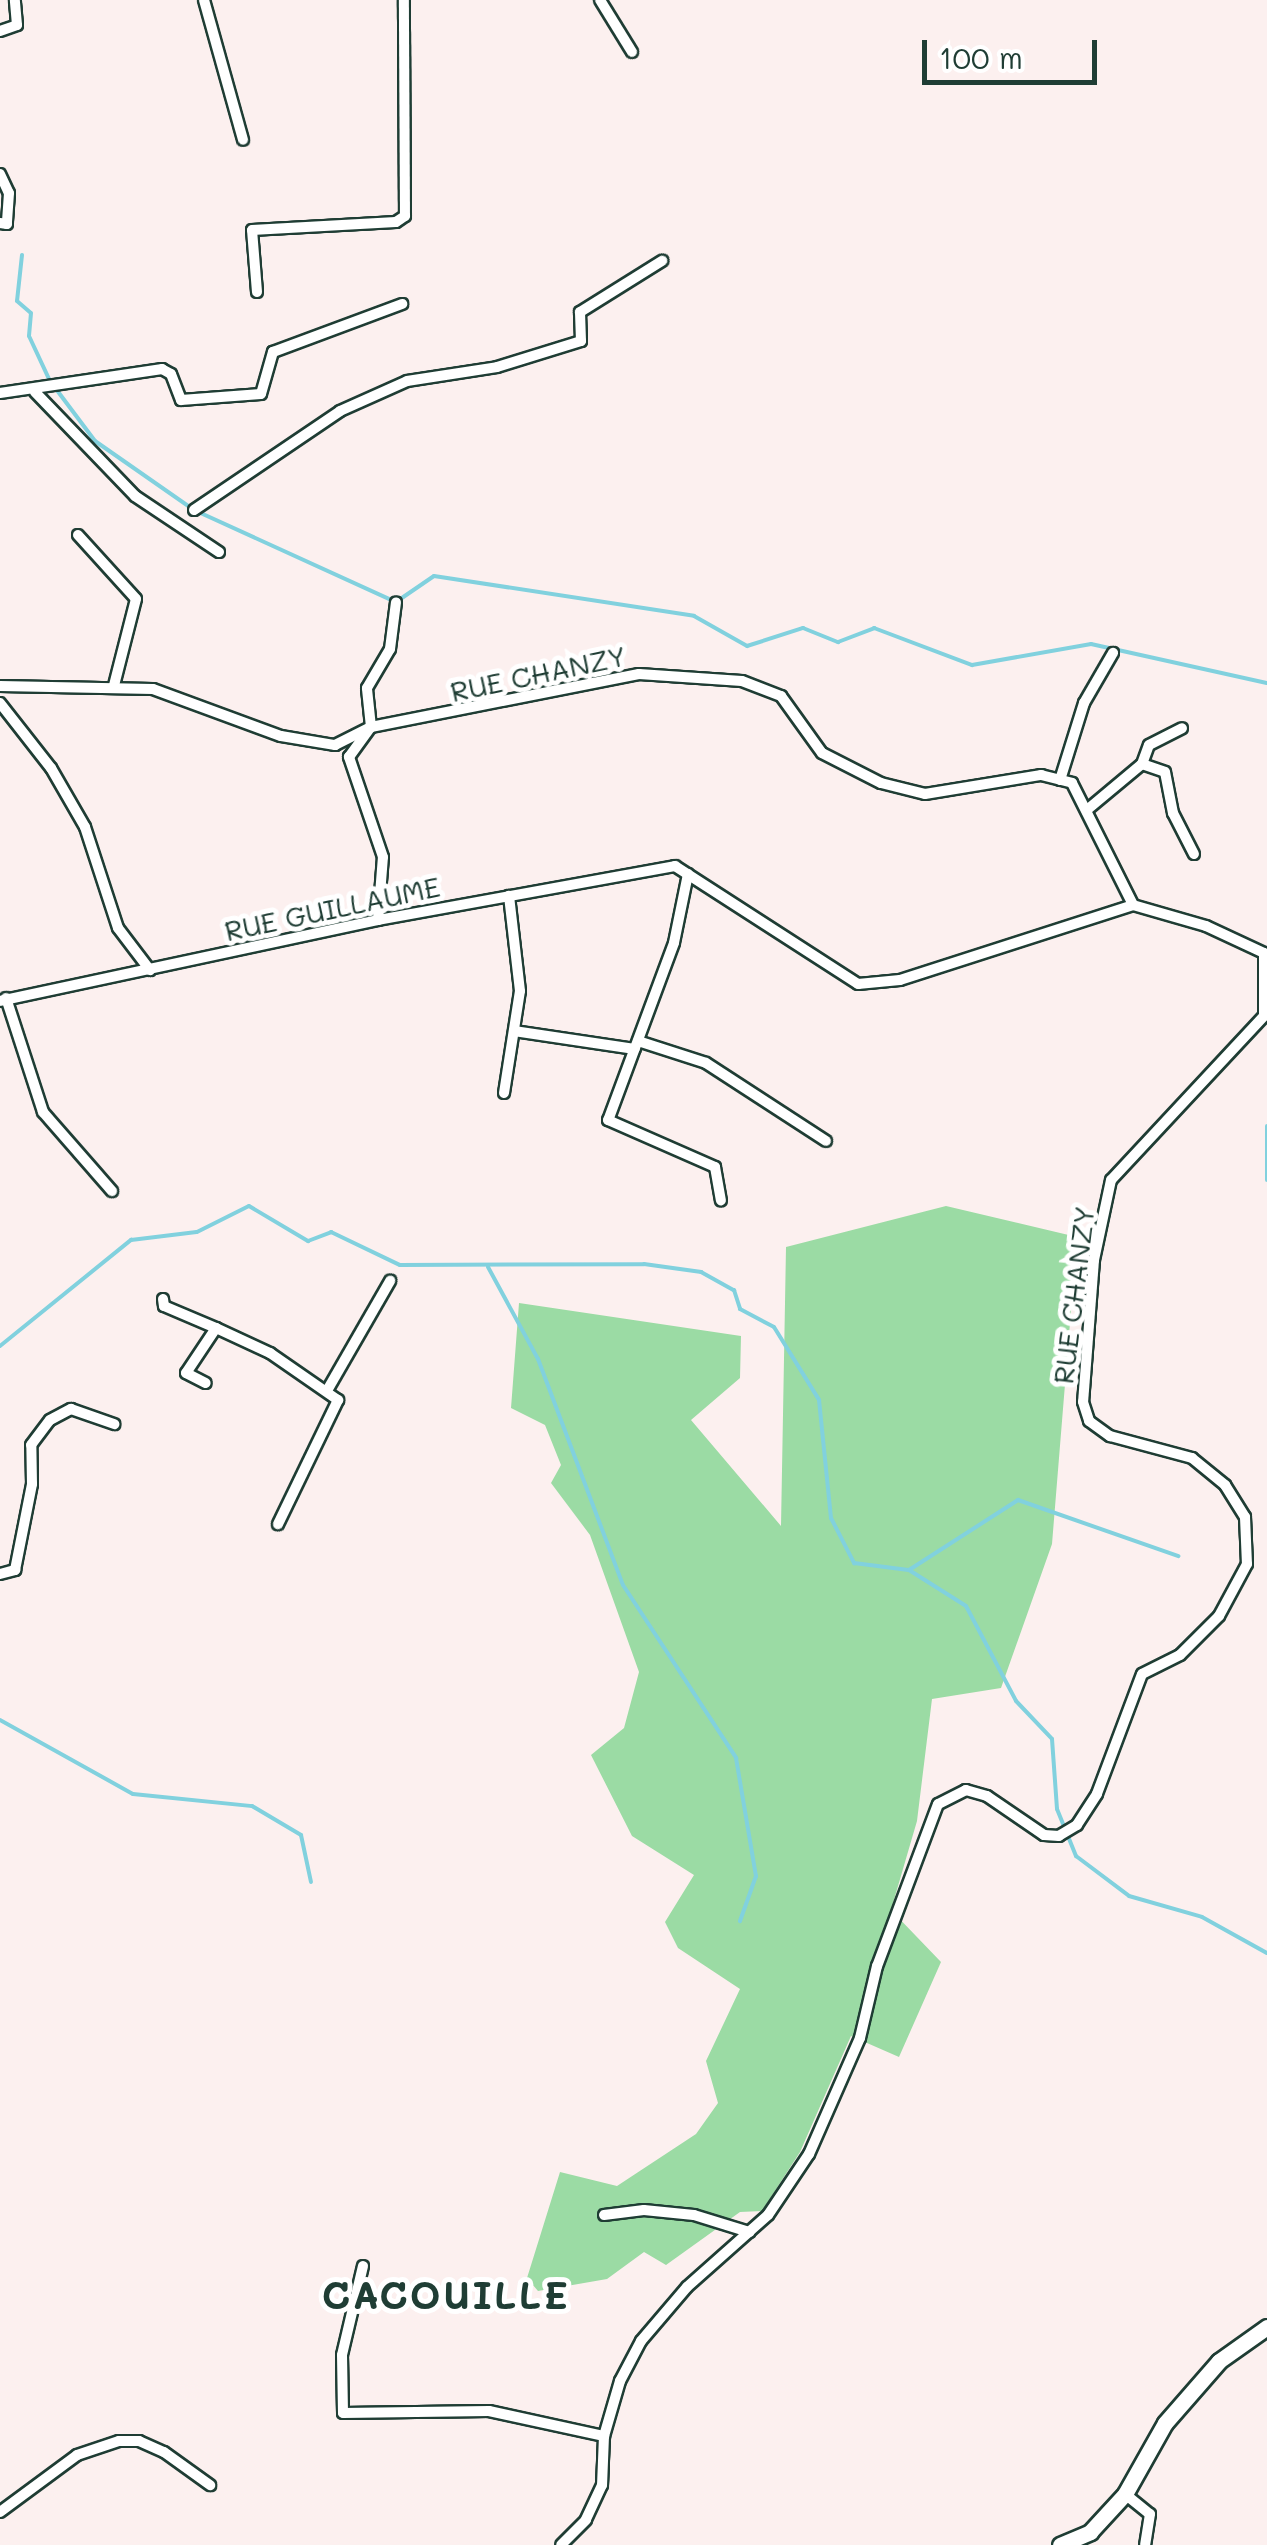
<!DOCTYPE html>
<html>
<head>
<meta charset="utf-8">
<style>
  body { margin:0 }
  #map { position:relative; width:1267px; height:2545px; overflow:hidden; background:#fcf0ef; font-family:Mali,sans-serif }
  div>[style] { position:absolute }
  .green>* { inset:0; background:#9bdba4 }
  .stream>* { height:4px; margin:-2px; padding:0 2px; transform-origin:2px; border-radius:2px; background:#81d1de }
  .roads { filter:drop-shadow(2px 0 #1f3d34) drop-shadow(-2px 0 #1f3d34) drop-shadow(0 2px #1f3d34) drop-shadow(0 -2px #1f3d34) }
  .street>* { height:10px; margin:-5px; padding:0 5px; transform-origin:5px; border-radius:5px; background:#fff }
  .secondary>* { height:15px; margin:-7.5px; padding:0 7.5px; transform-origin:7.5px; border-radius:7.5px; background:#fff }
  span { translate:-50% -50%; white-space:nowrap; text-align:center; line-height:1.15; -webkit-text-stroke:10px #fff; paint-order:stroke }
  .street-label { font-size:28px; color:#1f3d34 }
  .district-label { font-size:38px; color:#1f3d34; font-weight:700; letter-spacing:2.5px }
  .scale { position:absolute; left:922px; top:40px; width:175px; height:45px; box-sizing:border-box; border:5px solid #1f3d34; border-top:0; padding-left:12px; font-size:30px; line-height:35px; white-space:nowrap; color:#1f3d34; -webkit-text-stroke:8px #fff; paint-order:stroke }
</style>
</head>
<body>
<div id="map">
  <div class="green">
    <div style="clip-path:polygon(946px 1206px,1077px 1237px,1052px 1544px,1001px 1688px,932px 1699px,917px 1821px,891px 1910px,941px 1962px,899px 2057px,851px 2036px,800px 2152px,762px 2211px,740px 2212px,666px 2265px,644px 2252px,607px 2279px,538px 2291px,527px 2278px,560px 2172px,617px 2186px,696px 2134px,718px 2103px,706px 2061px,740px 1989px,678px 1948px,665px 1922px,694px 1875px,632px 1836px,591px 1755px,624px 1728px,639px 1672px,590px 1535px,551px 1483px,561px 1465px,545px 1425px,511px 1408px,519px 1303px,741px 1336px,740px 1378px,691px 1420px,781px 1526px,786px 1247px)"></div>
  </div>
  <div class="stream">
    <div style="left:22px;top:255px;width:46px;rotate:96.2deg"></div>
    <div style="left:17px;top:301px;width:18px;rotate:41deg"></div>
    <div style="left:31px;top:313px;width:23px;rotate:95deg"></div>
    <div style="left:29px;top:336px;width:50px;rotate:65deg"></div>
    <div style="left:56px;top:389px;width:65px;rotate:53.1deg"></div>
    <div style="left:95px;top:441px;width:121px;rotate:34.9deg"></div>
    <div style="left:194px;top:510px;width:222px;rotate:24.5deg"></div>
    <div style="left:396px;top:602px;width:46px;rotate:-34.4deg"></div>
    <div style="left:434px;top:576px;width:263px;rotate:8.7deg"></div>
    <div style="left:694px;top:616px;width:61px;rotate:29.5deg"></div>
    <div style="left:747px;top:646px;width:59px;rotate:-17.8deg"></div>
    <div style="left:803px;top:628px;width:38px;rotate:22deg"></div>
    <div style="left:838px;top:642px;width:39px;rotate:-21deg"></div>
    <div style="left:874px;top:628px;width:105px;rotate:20.7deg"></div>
    <div style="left:972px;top:665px;width:121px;rotate:-10deg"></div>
    <div style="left:1091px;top:644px;width:180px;rotate:12.5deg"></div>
    <div style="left:1267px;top:1126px;width:54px;rotate:90deg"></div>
    <div style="left:488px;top:1267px;width:105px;rotate:61.5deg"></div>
    <div style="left:538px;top:1359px;width:241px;rotate:69.4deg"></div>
    <div style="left:623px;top:1585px;width:207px;rotate:56.8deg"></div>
    <div style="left:736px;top:1758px;width:120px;rotate:80.4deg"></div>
    <div style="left:756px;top:1876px;width:48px;rotate:109.6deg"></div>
    <div style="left:0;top:1346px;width:169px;rotate:-39deg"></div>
    <div style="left:131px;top:1240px;width:66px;rotate:-6.9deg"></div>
    <div style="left:197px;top:1232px;width:58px;rotate:-26.6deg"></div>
    <div style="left:249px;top:1206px;width:69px;rotate:30.7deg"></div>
    <div style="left:308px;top:1241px;width:25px;rotate:-21deg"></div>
    <div style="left:331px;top:1232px;width:76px;rotate:25.6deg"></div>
    <div style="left:400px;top:1265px;width:244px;rotate:-0.2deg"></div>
    <div style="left:644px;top:1264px;width:58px;rotate:8deg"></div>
    <div style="left:701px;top:1272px;width:38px;rotate:29deg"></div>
    <div style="left:734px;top:1290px;width:20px;rotate:72deg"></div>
    <div style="left:740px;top:1309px;width:38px;rotate:28deg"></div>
    <div style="left:774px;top:1327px;width:86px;rotate:58.3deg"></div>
    <div style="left:819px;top:1400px;width:119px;rotate:84.2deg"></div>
    <div style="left:831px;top:1518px;width:51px;rotate:62.9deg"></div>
    <div style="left:854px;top:1563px;width:55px;rotate:7.3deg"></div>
    <div style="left:909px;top:1570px;width:67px;rotate:32.3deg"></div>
    <div style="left:966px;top:1606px;width:107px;rotate:62.2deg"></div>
    <div style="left:1016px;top:1701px;width:52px;rotate:46.5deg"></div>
    <div style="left:1052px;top:1739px;width:70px;rotate:85.9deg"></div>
    <div style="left:1057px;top:1809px;width:51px;rotate:68deg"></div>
    <div style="left:1076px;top:1856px;width:66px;rotate:37deg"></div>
    <div style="left:1129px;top:1896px;width:76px;rotate:16deg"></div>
    <div style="left:1202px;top:1917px;width:74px;rotate:29deg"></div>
    <div style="left:909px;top:1570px;width:130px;rotate:-32.7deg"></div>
    <div style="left:1018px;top:1500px;width:170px;rotate:19.3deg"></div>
    <div style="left:0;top:1720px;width:152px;rotate:29.1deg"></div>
    <div style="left:133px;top:1794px;width:120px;rotate:5.8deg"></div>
    <div style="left:252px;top:1806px;width:57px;rotate:30.6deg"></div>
    <div style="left:301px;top:1835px;width:48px;rotate:78deg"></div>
  </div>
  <div class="roads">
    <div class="street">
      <div style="left:204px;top:0;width:145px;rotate:74.4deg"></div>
      <div style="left:600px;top:0;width:61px;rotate:58.4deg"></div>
      <div style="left:0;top:31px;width:18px;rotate:-19deg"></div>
      <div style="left:17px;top:25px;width:25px;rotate:-95deg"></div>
      <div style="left:0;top:174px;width:21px;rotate:65deg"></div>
      <div style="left:9px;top:193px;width:31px;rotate:94deg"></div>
      <div style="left:7px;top:224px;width:7px;rotate:-172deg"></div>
      <div style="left:257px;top:292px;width:62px;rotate:-94.6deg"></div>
      <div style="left:252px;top:230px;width:144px;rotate:-3.2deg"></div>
      <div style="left:396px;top:222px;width:11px;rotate:-34deg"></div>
      <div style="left:405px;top:216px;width:216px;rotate:-90.3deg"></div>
      <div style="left:35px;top:392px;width:144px;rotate:46.1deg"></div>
      <div style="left:135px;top:496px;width:101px;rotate:33.7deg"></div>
      <div style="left:0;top:393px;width:164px;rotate:-8.4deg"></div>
      <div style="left:162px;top:369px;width:10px;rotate:29deg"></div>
      <div style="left:171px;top:374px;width:28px;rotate:69deg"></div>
      <div style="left:181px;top:400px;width:80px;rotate:-4.3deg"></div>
      <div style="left:261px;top:394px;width:44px;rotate:-74.1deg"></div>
      <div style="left:273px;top:352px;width:138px;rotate:-20.4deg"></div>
      <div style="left:194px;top:510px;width:176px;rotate:-34.1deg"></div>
      <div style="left:340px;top:411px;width:73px;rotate:-24.1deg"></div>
      <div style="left:407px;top:381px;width:91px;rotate:-8.8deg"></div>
      <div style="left:497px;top:367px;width:88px;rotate:-17.2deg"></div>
      <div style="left:581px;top:341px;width:29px;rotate:-92deg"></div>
      <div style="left:580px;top:312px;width:97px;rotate:-31.9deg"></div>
      <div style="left:78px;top:535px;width:86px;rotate:47.8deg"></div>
      <div style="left:136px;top:599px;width:89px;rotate:104.3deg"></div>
      <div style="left:0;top:686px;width:153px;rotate:1.1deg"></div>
      <div style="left:153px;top:689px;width:136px;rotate:20.2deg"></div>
      <div style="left:281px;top:736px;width:55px;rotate:9.5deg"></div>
      <div style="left:335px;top:745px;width:40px;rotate:-26.6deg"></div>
      <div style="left:371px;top:727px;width:273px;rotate:-11.2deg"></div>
      <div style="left:639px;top:674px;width:103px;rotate:3.9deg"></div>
      <div style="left:742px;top:681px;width:42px;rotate:21deg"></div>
      <div style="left:781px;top:696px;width:70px;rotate:54.3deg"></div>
      <div style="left:822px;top:753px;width:66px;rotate:27deg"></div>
      <div style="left:881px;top:783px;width:45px;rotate:14deg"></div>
      <div style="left:925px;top:794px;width:118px;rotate:-9.3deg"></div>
      <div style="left:1041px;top:775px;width:32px;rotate:14deg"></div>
      <div style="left:1072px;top:783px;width:136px;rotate:63.4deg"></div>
      <div style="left:1133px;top:905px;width:76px;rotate:16deg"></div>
      <div style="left:1206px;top:926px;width:64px;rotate:25deg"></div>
      <div style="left:1264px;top:953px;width:63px;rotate:90deg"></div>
      <div style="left:1264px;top:1016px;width:224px;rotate:133deg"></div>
      <div style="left:1111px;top:1180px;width:82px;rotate:102deg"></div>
      <div style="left:1094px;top:1260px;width:142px;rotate:94.4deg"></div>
      <div style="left:1083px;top:1402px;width:20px;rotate:72deg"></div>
      <div style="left:1089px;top:1421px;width:26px;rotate:36deg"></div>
      <div style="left:1110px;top:1436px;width:85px;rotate:15deg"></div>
      <div style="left:1192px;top:1458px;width:43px;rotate:39.3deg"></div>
      <div style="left:1225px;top:1485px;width:38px;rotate:58deg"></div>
      <div style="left:1245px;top:1517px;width:47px;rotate:87.6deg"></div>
      <div style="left:1247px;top:1564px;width:59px;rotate:118.3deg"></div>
      <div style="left:1219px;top:1616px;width:55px;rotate:135deg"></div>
      <div style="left:1180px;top:1655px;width:42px;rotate:153.4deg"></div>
      <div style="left:1142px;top:1674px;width:128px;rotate:110.6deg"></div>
      <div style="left:1097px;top:1794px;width:37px;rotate:123deg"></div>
      <div style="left:1077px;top:1825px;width:21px;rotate:149deg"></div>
      <div style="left:1059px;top:1836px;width:15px;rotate:-176deg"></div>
      <div style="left:1044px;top:1835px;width:69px;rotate:-145.6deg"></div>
      <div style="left:987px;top:1796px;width:22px;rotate:-164deg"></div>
      <div style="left:966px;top:1790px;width:31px;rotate:153deg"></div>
      <div style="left:938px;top:1804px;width:173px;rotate:110.6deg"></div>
      <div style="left:877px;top:1966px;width:74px;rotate:103.3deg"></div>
      <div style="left:860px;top:2038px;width:127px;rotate:113.7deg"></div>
      <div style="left:809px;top:2154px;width:73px;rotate:123.9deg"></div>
      <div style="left:768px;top:2215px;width:108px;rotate:138.4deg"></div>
      <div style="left:687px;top:2287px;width:71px;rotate:130.4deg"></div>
      <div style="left:641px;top:2341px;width:45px;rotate:117.7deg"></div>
      <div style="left:620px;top:2381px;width:57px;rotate:106.2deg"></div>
      <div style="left:604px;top:2436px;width:49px;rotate:92.3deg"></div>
      <div style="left:602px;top:2485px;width:38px;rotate:115deg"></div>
      <div style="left:586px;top:2520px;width:35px;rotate:135deg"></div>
      <div style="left:0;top:703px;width:83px;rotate:51.9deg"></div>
      <div style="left:51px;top:768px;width:68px;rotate:60deg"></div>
      <div style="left:85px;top:827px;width:106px;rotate:71.9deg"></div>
      <div style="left:118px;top:928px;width:53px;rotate:52.7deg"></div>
      <div style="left:1142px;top:764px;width:24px;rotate:19deg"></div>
      <div style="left:1165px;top:772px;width:42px;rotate:79deg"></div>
      <div style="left:1173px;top:813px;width:46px;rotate:62.9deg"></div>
      <div style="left:1060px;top:780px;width:81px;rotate:-72.7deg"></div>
      <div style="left:1084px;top:703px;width:58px;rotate:-59.9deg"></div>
      <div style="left:1088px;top:809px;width:70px;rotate:-39.8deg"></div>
      <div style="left:1142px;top:764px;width:20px;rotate:-70deg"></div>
      <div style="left:1149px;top:745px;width:37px;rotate:-27deg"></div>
      <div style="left:688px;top:874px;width:70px;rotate:101.5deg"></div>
      <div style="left:674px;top:943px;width:189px;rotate:110.4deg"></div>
      <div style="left:608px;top:1120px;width:117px;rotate:23.7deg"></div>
      <div style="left:715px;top:1167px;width:34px;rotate:80deg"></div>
      <div style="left:378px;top:920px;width:63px;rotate:-85.5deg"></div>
      <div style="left:383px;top:857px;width:106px;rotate:-108.8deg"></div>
      <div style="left:349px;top:757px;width:37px;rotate:-54deg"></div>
      <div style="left:371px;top:727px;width:39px;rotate:-96deg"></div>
      <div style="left:367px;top:688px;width:45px;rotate:-59.5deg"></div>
      <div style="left:390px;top:649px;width:47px;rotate:-82.7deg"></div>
      <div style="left:6px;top:998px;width:120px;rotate:72deg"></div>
      <div style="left:43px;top:1112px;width:105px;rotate:48.9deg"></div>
      <div style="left:0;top:1001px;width:387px;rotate:-12.1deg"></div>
      <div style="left:378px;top:920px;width:302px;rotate:-10.3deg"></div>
      <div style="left:675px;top:866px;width:218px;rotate:32.8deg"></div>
      <div style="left:858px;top:984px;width:42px;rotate:-5.4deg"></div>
      <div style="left:900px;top:980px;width:245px;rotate:-17.8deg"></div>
      <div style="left:514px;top:1031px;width:122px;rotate:8.5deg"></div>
      <div style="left:638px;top:1041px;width:71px;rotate:17.9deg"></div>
      <div style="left:706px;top:1063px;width:143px;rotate:33deg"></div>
      <div style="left:504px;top:1093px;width:103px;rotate:-81.1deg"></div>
      <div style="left:520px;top:991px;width:96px;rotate:-96.6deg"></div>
      <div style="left:163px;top:1299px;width:7px;rotate:82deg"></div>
      <div style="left:164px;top:1306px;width:56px;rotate:22.9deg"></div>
      <div style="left:216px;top:1328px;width:54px;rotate:123.7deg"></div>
      <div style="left:186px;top:1373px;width:22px;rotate:27deg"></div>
      <div style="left:216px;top:1328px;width:60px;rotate:24.8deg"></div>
      <div style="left:270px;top:1353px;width:83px;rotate:34.7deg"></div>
      <div style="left:338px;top:1400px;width:138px;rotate:115.8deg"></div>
      <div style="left:328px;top:1389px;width:125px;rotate:-60.1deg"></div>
      <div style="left:0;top:1574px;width:16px;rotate:-15deg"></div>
      <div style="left:15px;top:1570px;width:88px;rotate:-78.8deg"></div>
      <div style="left:32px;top:1484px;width:39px;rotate:-91deg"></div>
      <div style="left:31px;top:1445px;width:31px;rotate:-53deg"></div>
      <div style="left:50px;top:1420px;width:24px;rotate:-28deg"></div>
      <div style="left:71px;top:1409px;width:46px;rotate:19.2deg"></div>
      <div style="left:604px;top:2215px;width:40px;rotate:-7.1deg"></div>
      <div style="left:644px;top:2210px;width:50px;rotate:5.7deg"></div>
      <div style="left:694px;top:2215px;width:58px;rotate:17.2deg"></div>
      <div style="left:363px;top:2266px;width:91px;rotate:103.3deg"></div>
      <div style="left:342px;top:2355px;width:58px;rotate:89deg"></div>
      <div style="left:343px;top:2413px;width:146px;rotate:-0.8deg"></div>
      <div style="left:489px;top:2411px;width:118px;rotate:12.3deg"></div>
      <div style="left:1125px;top:2494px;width:32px;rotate:39deg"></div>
      <div style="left:1150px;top:2514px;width:31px;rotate:99deg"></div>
      <div style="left:0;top:2512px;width:96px;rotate:-36.5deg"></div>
      <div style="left:77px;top:2455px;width:44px;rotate:-18.4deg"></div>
      <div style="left:119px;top:2441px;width:20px"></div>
      <div style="left:139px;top:2441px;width:27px;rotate:24deg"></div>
      <div style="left:164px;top:2452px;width:57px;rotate:35.7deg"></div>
    </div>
    <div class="secondary">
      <div style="left:1060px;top:2545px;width:33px;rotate:-23deg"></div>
      <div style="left:1090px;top:2532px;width:52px;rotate:-47.4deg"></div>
      <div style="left:1125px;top:2494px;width:81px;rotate:-60.6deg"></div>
      <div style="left:1165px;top:2423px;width:82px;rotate:-48.9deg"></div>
      <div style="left:1219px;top:2361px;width:59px;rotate:-35.3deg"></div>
    </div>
  </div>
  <div class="street-label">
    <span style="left:538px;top:673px;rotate:-12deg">RUE CHANZY</span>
    <span style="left:332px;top:908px;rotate:-12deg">RUE GUILLAUME</span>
    <span style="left:1073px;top:1295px;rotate:-83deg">RUE CHANZY</span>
  </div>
  <div class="district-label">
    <span style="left:446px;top:2295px">CACOUILLE</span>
  </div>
  <div class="scale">100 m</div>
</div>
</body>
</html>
